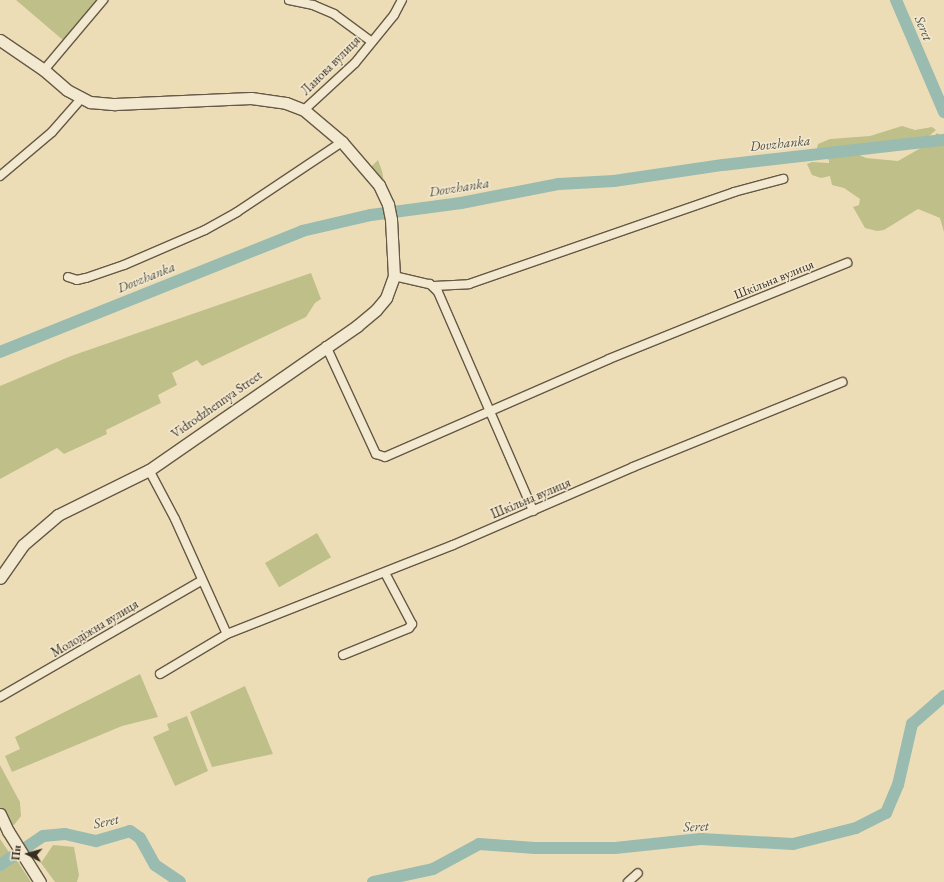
<!DOCTYPE html>
<html>
<head>
<meta charset="utf-8">
<style>
  body { margin:0 }
  #map { position:relative; width:944px; height:882px; overflow:hidden; background:#edddb7; font-family:"EB Garamond",serif }
  div>[style] { position:absolute }
  .green>* { inset:0; background:#bfbf8a; transform-origin:0 0 }
  .river>* { height:12px; margin:-6px; padding:0 6px; transform-origin:6px; border-radius:6px; background:#99bbb0 }
  .roads { filter:drop-shadow(1px 0 #655946) drop-shadow(-1px 0 #655946) drop-shadow(0 1px #655946) drop-shadow(0 -1px #655946) }
  .street>* { height:8px; margin:-4px; padding:0 4px; transform-origin:4px; border-radius:4px; background:#f3e9d0 }
  .secondary>* { height:11px; margin:-5.5px; padding:0 5.5px; transform-origin:5.5px; border-radius:5.5px; background:#f3e9d0 }
  span { translate:-50% -50%; white-space:nowrap; text-align:center; line-height:1.15; -webkit-text-stroke:3px #f3e9d0; paint-order:stroke }
  .street-label { font-size:13px; color:#382d21 }
  .water-label { font-size:14px; color:#505045; font-style:italic }
  .north { position:absolute; left:8px; top:834px; width:40px; height:40px; -webkit-text-stroke:3px #f3e9d0; paint-order:stroke; rotate:276deg; font-size:11px; font-weight:700; line-height:16px; text-align:center; color:#382d21 }
  .north::after { content:''; display:block; margin:auto; width:14px; height:18px; background:#382d21; clip-path:polygon(50% 0,100% 100%,50% 72%,0 100%) }
</style>
</head>
<body>
<div id="map">
  <div class="green">
    <div style="clip-path:polygon(16px 0,99px 0,64px 41px)"></div>
    <div style="clip-path:polygon(902px 126px,915px 130px,932px 127px,936px 130px,921px 143px,893px 150px,857px 154px,866px 158px,898px 161px,926px 145px,937px 133px,944px 137px,944px 232px,940px 218px,918px 209px,884px 230px,877px 231px,865px 228px,853px 207px,859px 205px,860px 199px,844px 188px,832px 185px,830px 176px,821px 178px,812px 175px,807px 164px,812px 162px,829px 163px,829px 160px,816px 152px,818px 144px,830px 139px,870px 136px)"></div>
    <div style="clip-path:polygon(378px 160px,382px 171px,384px 182px,370px 168px)"></div>
    <div style="clip-path:polygon(311px 273px,321px 299px,315px 303px,306px 317px,202px 366px,197px 360px,172px 373px,177px 385px,158px 395px,161px 403px,106px 430px,107px 434px,64px 454px,57px 448px,0 479px,0 386px,71px 356px)"></div>
    <div style="left:317px;top:533px;width:28px;height:60px;rotate:60deg"></div>
    <div style="clip-path:polygon(140px 674px,158px 717px,122px 726px,12px 772px,5px 756px,20px 749px,15px 737px)"></div>
    <div style="clip-path:polygon(245px 686px,273px 754px,212px 767px,190px 712px)"></div>
    <div style="clip-path:polygon(187px 716px,208px 771px,175px 786px,153px 737px,169px 730px,167px 724px)"></div>
    <div style="clip-path:polygon(0 765px,20px 802px,21px 816px,14px 825px,0 820px)"></div>
    <div style="clip-path:polygon(0 839px,11px 855px,0 863px)"></div>
    <div style="clip-path:polygon(53px 845px,74px 847px,79px 875px,77px 882px,55px 882px,41px 863px)"></div>
    <div style="clip-path:polygon(16px 859px,31px 882px,0 882px,0 869px)"></div>
  </div>
  <div class="river">
    <div style="left:896px;top:0;width:122px;rotate:66.8deg"></div>
    <div style="left:0;top:352px;width:325px;rotate:-21.8deg"></div>
    <div style="left:302px;top:231px;width:71px;rotate:-13.1deg"></div>
    <div style="left:371px;top:215px;width:91px;rotate:-7.6deg"></div>
    <div style="left:461px;top:203px;width:100px;rotate:-11deg"></div>
    <div style="left:559px;top:184px;width:55px;rotate:-3.1deg"></div>
    <div style="left:614px;top:181px;width:110px;rotate:-8.4deg"></div>
    <div style="left:723px;top:165px;width:222px;rotate:-6.5deg"></div>
    <div style="left:0;top:865px;width:52px;rotate:-34deg"></div>
    <div style="left:43px;top:836px;width:22px;rotate:-5deg"></div>
    <div style="left:65px;top:834px;width:32px;rotate:13deg"></div>
    <div style="left:96px;top:841px;width:35px;rotate:-16deg"></div>
    <div style="left:130px;top:831px;width:12px;rotate:35deg"></div>
    <div style="left:140px;top:838px;width:31px;rotate:61deg"></div>
    <div style="left:155px;top:865px;width:30px;rotate:34deg"></div>
    <div style="left:373px;top:882px;width:61px;rotate:-12.2deg"></div>
    <div style="left:433px;top:869px;width:52px;rotate:-28.5deg"></div>
    <div style="left:479px;top:844px;width:56px;rotate:4.1deg"></div>
    <div style="left:535px;top:848px;width:80px"></div>
    <div style="left:615px;top:848px;width:86px;rotate:-6deg"></div>
    <div style="left:701px;top:839px;width:92px;rotate:3.1deg"></div>
    <div style="left:793px;top:844px;width:65px;rotate:-14.3deg"></div>
    <div style="left:856px;top:828px;width:34px;rotate:-27deg"></div>
    <div style="left:886px;top:813px;width:30px;rotate:-67deg"></div>
    <div style="left:898px;top:785px;width:63px;rotate:-77.1deg"></div>
    <div style="left:912px;top:724px;width:43px;rotate:-41.2deg"></div>
  </div>
  <div class="roads">
    <div class="street">
      <div style="left:289px;top:0;width:25px;rotate:12deg"></div>
      <div style="left:313px;top:5px;width:23px;rotate:23deg"></div>
      <div style="left:334px;top:14px;width:47px;rotate:36.4deg"></div>
      <div style="left:44px;top:70px;width:92px;rotate:-49.9deg"></div>
      <div style="left:304px;top:110px;width:69px;rotate:-42.7deg"></div>
      <div style="left:355px;top:63px;width:62px;rotate:-50.9deg"></div>
      <div style="left:394px;top:15px;width:17px;rotate:-62deg"></div>
      <div style="left:0;top:176px;width:68px;rotate:-40.2deg"></div>
      <div style="left:52px;top:132px;width:44px;rotate:-48.7deg"></div>
      <div style="left:394px;top:276px;width:37px;rotate:13deg"></div>
      <div style="left:430px;top:284px;width:11px;rotate:45deg"></div>
      <div style="left:438px;top:292px;width:239px;rotate:66.5deg"></div>
      <div style="left:68px;top:277px;width:9px;rotate:18deg"></div>
      <div style="left:77px;top:280px;width:9px;rotate:-13deg"></div>
      <div style="left:86px;top:278px;width:40px;rotate:-18.9deg"></div>
      <div style="left:124px;top:265px;width:88px;rotate:-23.4deg"></div>
      <div style="left:205px;top:230px;width:37px;rotate:-29deg"></div>
      <div style="left:237px;top:212px;width:126px;rotate:-33.7deg"></div>
      <div style="left:434px;top:286px;width:35px;rotate:-3deg"></div>
      <div style="left:469px;top:284px;width:281px;rotate:-19.1deg"></div>
      <div style="left:734px;top:192px;width:51px;rotate:-14.9deg"></div>
      <div style="left:326px;top:346px;width:119px;rotate:65.2deg"></div>
      <div style="left:376px;top:454px;width:9px;rotate:18deg"></div>
      <div style="left:385px;top:457px;width:244px;rotate:-23.6deg"></div>
      <div style="left:609px;top:359px;width:257px;rotate:-22deg"></div>
      <div style="left:149px;top:470px;width:55px;rotate:62deg"></div>
      <div style="left:175px;top:519px;width:126px;rotate:65.7deg"></div>
      <div style="left:343px;top:655px;width:71px;rotate:-22.2deg"></div>
      <div style="left:409px;top:628px;width:5px;rotate:-53deg"></div>
      <div style="left:412px;top:624px;width:58px;rotate:-117.9deg"></div>
      <div style="left:160px;top:674px;width:78px;rotate:-30.8deg"></div>
      <div style="left:227px;top:634px;width:243px;rotate:-21.5deg"></div>
      <div style="left:453px;top:545px;width:196px;rotate:-23.4deg"></div>
      <div style="left:633px;top:467px;width:226px;rotate:-22.1deg"></div>
      <div style="left:0;top:697px;width:232px;rotate:-30deg"></div>
      <div style="left:628px;top:882px;width:13px;rotate:-42deg"></div>
    </div>
    <div class="secondary">
      <div style="left:0;top:40px;width:53px;rotate:34.3deg"></div>
      <div style="left:44px;top:70px;width:30px;rotate:41deg"></div>
      <div style="left:67px;top:90px;width:26px;rotate:28deg"></div>
      <div style="left:90px;top:102px;width:25px;rotate:5deg"></div>
      <div style="left:115px;top:104px;width:136px;rotate:-2.5deg"></div>
      <div style="left:251px;top:98px;width:35px;rotate:8deg"></div>
      <div style="left:286px;top:103px;width:19px;rotate:21deg"></div>
      <div style="left:304px;top:110px;width:50px;rotate:40.1deg"></div>
      <div style="left:342px;top:142px;width:57px;rotate:49.3deg"></div>
      <div style="left:379px;top:185px;width:21px;rotate:65deg"></div>
      <div style="left:388px;top:204px;width:15px;rotate:79deg"></div>
      <div style="left:391px;top:219px;width:57px;rotate:87deg"></div>
      <div style="left:394px;top:276px;width:23px;rotate:110deg"></div>
      <div style="left:386px;top:298px;width:16px;rotate:130deg"></div>
      <div style="left:376px;top:310px;width:25px;rotate:140deg"></div>
      <div style="left:357px;top:326px;width:253px;rotate:145.3deg"></div>
      <div style="left:149px;top:470px;width:102px;rotate:153.7deg"></div>
      <div style="left:58px;top:515px;width:46px;rotate:139.4deg"></div>
      <div style="left:23px;top:545px;width:40px;rotate:124.9deg"></div>
      <div style="left:0;top:814px;width:19px;rotate:65deg"></div>
      <div style="left:8px;top:831px;width:60px;rotate:57.9deg"></div>
    </div>
  </div>
  <div class="street-label">
    <span style="left:331px;top:66px;rotate:-45deg">Ланова вулиця</span>
    <span style="left:774px;top:280px;rotate:-22deg">Шкільна вулиця</span>
    <span style="left:217px;top:405px;rotate:-35deg">Vidrodzhennya Street</span>
    <span style="left:531px;top:499px;rotate:-23deg">Шкільна вулиця</span>
    <span style="left:95px;top:629px;rotate:-31deg">Молодіжна вулиця</span>
  </div>
  <div class="water-label">
    <span style="left:924px;top:28px;rotate:67deg">Seret</span>
    <span style="left:780px;top:143px;rotate:-6deg">Dovzhanka</span>
    <span style="left:459px;top:187px;rotate:-9deg">Dovzhanka</span>
    <span style="left:146px;top:277px;rotate:-22deg">Dovzhanka</span>
    <span style="left:106px;top:821px;rotate:-12deg">Seret</span>
    <span style="left:696px;top:826px;rotate:-3deg">Seret</span>
  </div>
  <div class="north">Пн</div>
</div>
</body>
</html>
